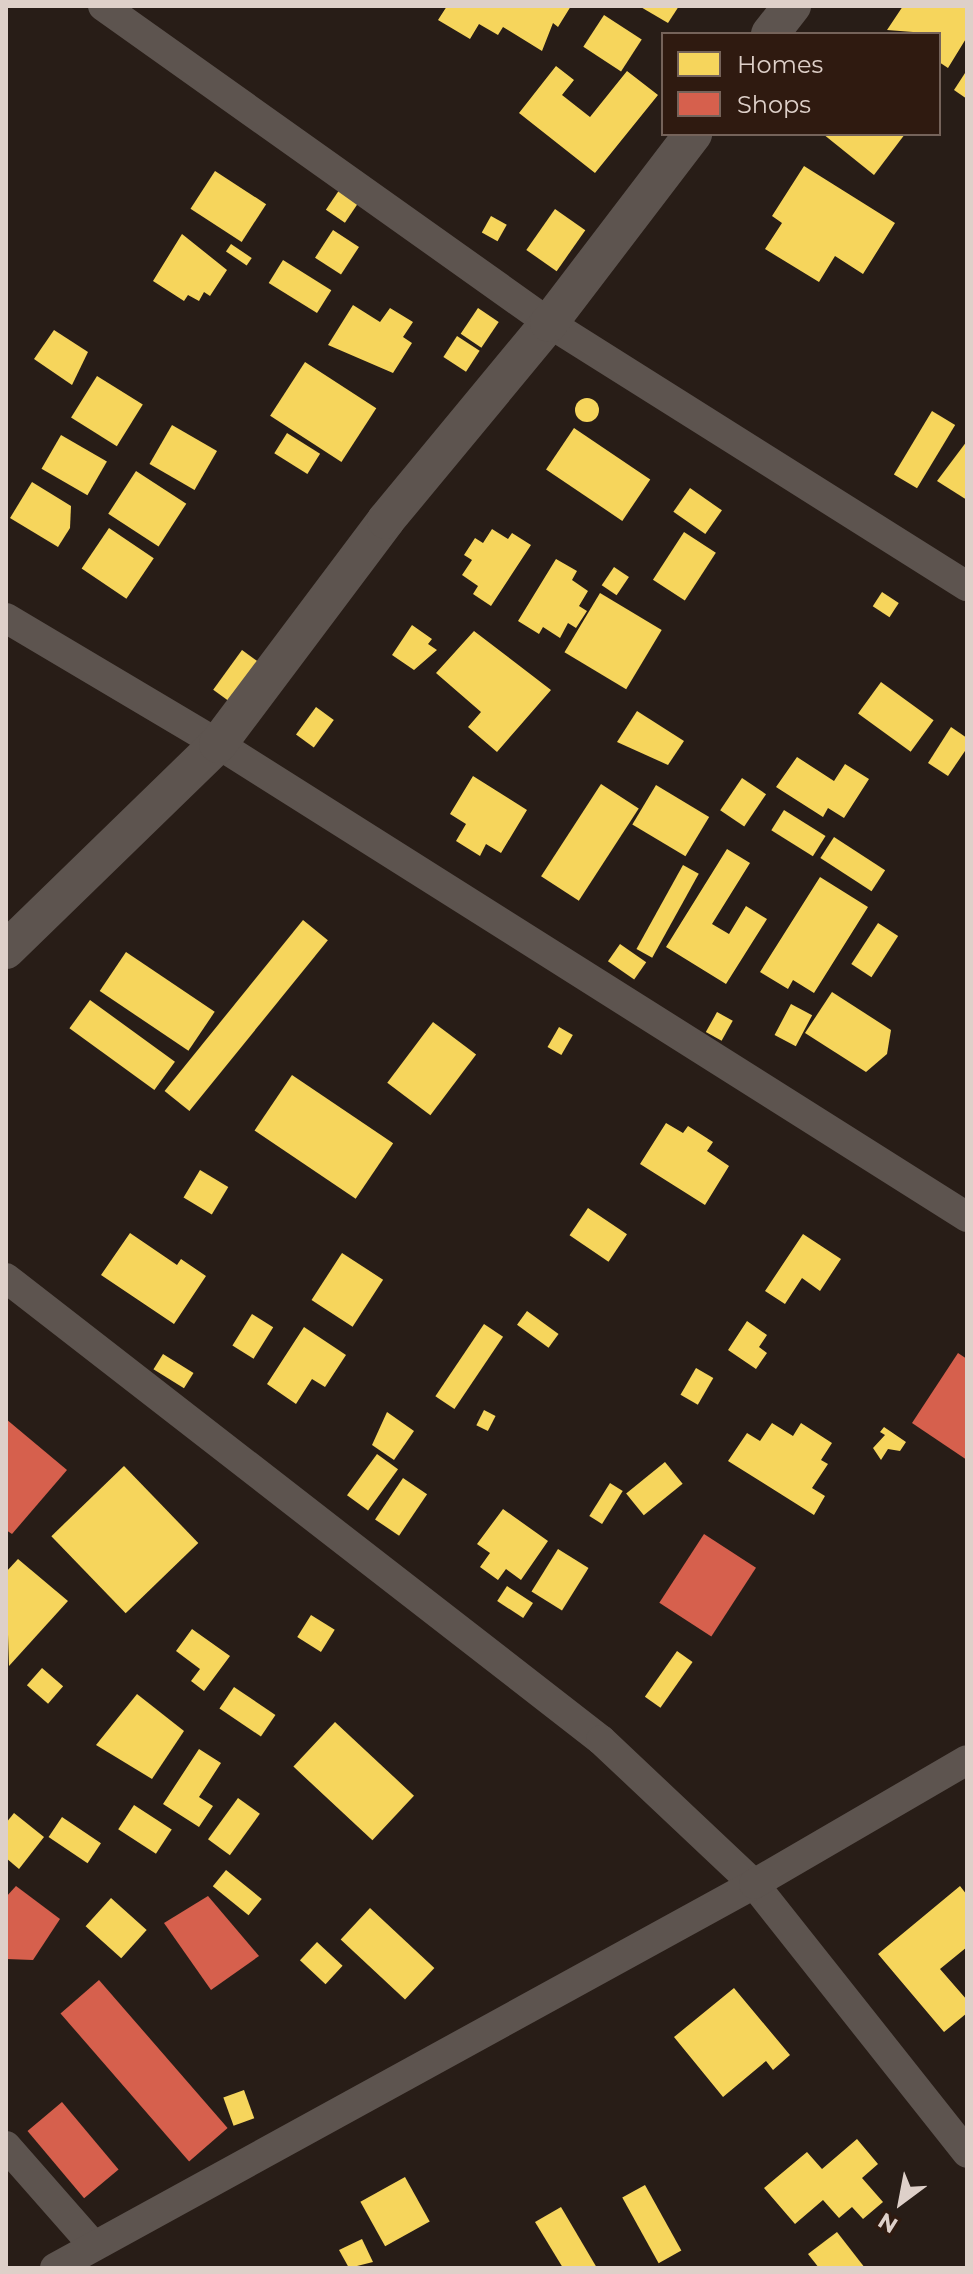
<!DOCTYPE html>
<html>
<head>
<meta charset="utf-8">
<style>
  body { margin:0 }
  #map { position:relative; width:973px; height:2274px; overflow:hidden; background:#281d17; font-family:Montserrat,sans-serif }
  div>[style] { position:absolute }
  .homes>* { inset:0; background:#f6d55c; transform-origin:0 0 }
  .round { border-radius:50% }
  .shops>* { inset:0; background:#d6604d; transform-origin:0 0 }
  .minor>* { height:30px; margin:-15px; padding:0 15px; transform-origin:15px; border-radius:15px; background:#5d544f }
  .tertiary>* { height:38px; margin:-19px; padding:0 19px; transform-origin:19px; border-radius:19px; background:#5d544f }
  span { translate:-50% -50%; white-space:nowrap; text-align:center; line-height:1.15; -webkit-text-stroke:8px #2f1a10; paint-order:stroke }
  .frame { position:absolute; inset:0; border:8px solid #ded0c9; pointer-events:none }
  .legend { position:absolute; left:661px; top:32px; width:280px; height:104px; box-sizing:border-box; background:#2f1a10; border:2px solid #75635a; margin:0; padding:10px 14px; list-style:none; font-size:24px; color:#ded0c9 }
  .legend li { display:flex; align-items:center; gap:16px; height:40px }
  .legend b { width:40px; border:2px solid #75635a }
  .north { position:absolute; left:861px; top:2162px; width:80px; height:80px; -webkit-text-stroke:6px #2f1a10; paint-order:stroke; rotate:212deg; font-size:22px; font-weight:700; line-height:32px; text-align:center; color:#ded0c9 }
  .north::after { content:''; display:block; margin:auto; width:28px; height:36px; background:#ded0c9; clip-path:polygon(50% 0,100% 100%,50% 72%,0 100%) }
</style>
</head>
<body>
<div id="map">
  <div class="homes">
    <div style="clip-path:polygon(447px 6px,571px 6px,558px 27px,553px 23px,542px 51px,503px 27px,498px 35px,479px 24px,470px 39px,438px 20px)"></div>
    <div style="clip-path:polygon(639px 6px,679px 6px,668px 23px)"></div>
    <div style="clip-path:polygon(903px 6px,967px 6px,967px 37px,948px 68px,939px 62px,939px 34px,887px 30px)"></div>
    <div style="left:604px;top:15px;width:45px;height:38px;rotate:33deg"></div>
    <div style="clip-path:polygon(556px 66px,574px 80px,562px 95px,590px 117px,627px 71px,658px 95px,595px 173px,519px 113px)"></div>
    <div style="clip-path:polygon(967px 70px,967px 99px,954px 90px)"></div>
    <div style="clip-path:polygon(823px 134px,905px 134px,874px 175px)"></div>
    <div style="clip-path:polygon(804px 166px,895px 223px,863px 274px,835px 256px,819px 282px,765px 249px,782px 223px,772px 216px)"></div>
    <div style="left:215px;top:171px;width:61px;height:45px;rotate:33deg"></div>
    <div style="left:346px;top:180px;width:23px;height:36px;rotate:34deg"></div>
    <div style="left:555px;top:209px;width:37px;height:50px;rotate:35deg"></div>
    <div style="left:491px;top:216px;width:18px;height:19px;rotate:29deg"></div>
    <div style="left:333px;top:230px;width:31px;height:33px;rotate:33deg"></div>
    <div style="clip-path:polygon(182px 234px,227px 270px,210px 296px,204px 292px,199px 301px,188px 295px,184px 301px,153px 281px)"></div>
    <div style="left:231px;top:244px;width:25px;height:9px;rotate:34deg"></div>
    <div style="left:283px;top:260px;width:57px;height:27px;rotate:32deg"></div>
    <div style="clip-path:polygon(353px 305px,380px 322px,390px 308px,413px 322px,403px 337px,412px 343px,393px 373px,328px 345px)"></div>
    <div style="left:478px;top:308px;width:25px;height:31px;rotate:34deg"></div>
    <div style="clip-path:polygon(54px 330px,88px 352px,72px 385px,34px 359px)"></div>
    <div style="left:457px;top:336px;width:27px;height:25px;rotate:33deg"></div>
    <div style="left:305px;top:362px;width:85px;height:64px;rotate:33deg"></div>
    <div style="left:97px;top:376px;width:54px;height:49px;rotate:32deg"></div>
    <div class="round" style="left:575px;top:398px;width:24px;height:24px"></div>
    <div style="left:932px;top:411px;width:27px;height:74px;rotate:31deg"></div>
    <div style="left:172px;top:425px;width:52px;height:45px;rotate:30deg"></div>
    <div style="left:574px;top:428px;width:92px;height:50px;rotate:34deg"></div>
    <div style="left:287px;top:433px;width:39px;height:24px;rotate:32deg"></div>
    <div style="left:61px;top:435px;width:53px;height:39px;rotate:30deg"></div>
    <div style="clip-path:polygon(967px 441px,967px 500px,937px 481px)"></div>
    <div style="left:136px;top:471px;width:60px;height:51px;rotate:33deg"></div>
    <div style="clip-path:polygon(32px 482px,71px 506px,70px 528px,58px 547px,10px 518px)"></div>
    <div style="left:690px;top:488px;width:39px;height:29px;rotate:35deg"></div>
    <div style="left:109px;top:528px;width:54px;height:49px;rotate:34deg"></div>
    <div style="clip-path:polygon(492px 529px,508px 539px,512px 533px,531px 545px,491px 606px,473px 594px,478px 586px,462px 575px,472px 560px,464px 555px,475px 538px,483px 543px)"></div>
    <div style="left:684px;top:532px;width:38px;height:57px;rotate:33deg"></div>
    <div style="clip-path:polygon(556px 559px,577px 571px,572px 580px,588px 591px,579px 606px,587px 611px,576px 628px,568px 623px,560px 638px,543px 627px,539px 634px,518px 621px)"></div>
    <div style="left:614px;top:567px;width:18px;height:22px;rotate:34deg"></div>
    <div style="left:882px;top:592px;width:20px;height:17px;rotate:33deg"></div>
    <div style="left:600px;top:593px;width:72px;height:69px;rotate:31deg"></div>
    <div style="clip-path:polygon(412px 625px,432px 639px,428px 644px,437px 650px,414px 670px,392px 655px)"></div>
    <div style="clip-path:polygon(474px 631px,551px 690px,497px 752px,468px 727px,481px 712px,436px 673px)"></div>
    <div style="left:242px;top:650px;width:26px;height:49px;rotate:36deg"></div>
    <div style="left:881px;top:682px;width:65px;height:39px;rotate:36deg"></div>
    <div style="left:316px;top:707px;width:22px;height:34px;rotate:36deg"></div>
    <div style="clip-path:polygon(637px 711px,684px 741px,668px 765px,617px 742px)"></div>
    <div style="clip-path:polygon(951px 727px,967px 738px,967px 748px,948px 776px,928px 763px)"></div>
    <div style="clip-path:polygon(797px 757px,834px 781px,845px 764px,869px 779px,844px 818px,828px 808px,823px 817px,776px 787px)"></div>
    <div style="clip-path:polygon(473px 776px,527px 810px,501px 853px,486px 844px,480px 856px,456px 841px,466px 824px,450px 814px)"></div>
    <div style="left:742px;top:778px;width:29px;height:39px;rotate:34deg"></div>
    <div style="left:601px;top:784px;width:45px;height:110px;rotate:33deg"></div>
    <div style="left:656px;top:785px;width:62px;height:46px;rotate:31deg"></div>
    <div style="left:784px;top:810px;width:49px;height:24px;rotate:32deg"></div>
    <div style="left:834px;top:837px;width:61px;height:25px;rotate:33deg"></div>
    <div style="clip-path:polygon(727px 849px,750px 863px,712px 924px,729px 934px,746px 906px,767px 919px,726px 984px,666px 947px)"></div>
    <div style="left:683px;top:865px;width:18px;height:96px;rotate:29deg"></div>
    <div style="clip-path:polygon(820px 877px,868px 907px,814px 993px,793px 980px,788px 989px,760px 972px)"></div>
    <div style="left:303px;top:920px;width:32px;height:220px;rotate:39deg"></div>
    <div style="left:878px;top:923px;width:24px;height:49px;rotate:33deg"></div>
    <div style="left:620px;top:944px;width:32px;height:21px;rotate:35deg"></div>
    <div style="left:126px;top:952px;width:107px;height:47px;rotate:34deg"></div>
    <div style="clip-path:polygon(832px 992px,891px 1030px,887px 1054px,866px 1072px,805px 1033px)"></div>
    <div style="left:90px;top:1000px;width:105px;height:35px;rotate:36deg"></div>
    <div style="left:791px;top:1004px;width:24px;height:35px;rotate:28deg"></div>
    <div style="left:717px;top:1012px;width:18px;height:23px;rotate:29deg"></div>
    <div style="left:433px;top:1022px;width:54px;height:76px;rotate:37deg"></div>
    <div style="left:559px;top:1027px;width:16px;height:23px;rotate:30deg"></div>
    <div style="left:292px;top:1075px;width:122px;height:67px;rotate:34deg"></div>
    <div style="clip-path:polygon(666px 1123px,683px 1133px,688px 1126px,713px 1142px,707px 1151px,729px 1166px,705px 1205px,640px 1164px)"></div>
    <div style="left:200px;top:1170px;width:33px;height:32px;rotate:31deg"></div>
    <div style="left:588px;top:1208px;width:47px;height:33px;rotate:34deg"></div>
    <div style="clip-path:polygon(130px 1233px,177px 1265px,181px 1259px,206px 1276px,174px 1324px,101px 1275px)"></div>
    <div style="clip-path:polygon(803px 1234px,841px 1259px,820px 1291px,802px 1278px,785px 1304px,765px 1291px)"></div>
    <div style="left:342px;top:1253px;width:49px;height:56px;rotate:33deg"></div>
    <div style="left:527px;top:1311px;width:39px;height:17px;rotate:36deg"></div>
    <div style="left:252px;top:1314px;width:25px;height:37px;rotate:32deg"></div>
    <div style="clip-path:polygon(747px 1321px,767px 1335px,759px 1347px,767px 1353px,756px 1369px,728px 1350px)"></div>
    <div style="left:484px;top:1324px;width:23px;height:87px;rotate:34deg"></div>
    <div style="clip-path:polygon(304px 1327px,346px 1355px,325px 1387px,312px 1379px,296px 1404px,267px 1384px)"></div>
    <div style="left:163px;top:1354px;width:36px;height:18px;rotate:32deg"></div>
    <div style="left:696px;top:1368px;width:20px;height:31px;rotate:30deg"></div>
    <div style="left:484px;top:1410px;width:13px;height:17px;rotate:27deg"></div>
    <div style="clip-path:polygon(387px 1412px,414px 1431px,394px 1460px,372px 1445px)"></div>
    <div style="clip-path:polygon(772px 1423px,793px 1436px,801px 1423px,832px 1443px,821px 1460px,828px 1464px,812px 1488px,825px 1496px,814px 1515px,728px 1461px,747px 1433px,760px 1441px)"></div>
    <div style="clip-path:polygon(884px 1427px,906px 1442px,900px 1451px,888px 1449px,881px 1460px,873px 1448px,885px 1435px,880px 1432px)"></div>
    <div style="left:377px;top:1454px;width:26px;height:51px;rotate:36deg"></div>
    <div style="left:665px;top:1462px;width:28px;height:50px;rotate:51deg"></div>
    <div style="left:124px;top:1466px;width:107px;height:101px;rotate:46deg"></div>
    <div style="left:403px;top:1478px;width:29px;height:50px;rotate:34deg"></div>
    <div style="left:610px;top:1483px;width:15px;height:39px;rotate:32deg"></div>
    <div style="clip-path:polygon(503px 1509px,548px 1541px,521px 1580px,506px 1569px,498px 1580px,480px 1567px,490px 1553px,477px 1544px)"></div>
    <div style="left:558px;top:1549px;width:36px;height:50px;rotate:32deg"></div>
    <div style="clip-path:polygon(18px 1559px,68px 1601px,9px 1666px,6px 1572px)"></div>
    <div style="left:507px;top:1586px;width:31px;height:18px;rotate:33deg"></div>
    <div style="left:311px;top:1615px;width:28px;height:26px;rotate:32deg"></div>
    <div style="clip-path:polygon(192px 1629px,230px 1656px,204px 1691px,191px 1681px,200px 1669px,176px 1651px)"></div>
    <div style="left:677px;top:1651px;width:19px;height:56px;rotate:35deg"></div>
    <div style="left:42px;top:1668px;width:28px;height:23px;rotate:41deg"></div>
    <div style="left:234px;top:1687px;width:50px;height:26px;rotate:34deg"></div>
    <div style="clip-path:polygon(137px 1694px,184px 1731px,152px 1779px,96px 1745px)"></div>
    <div style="left:335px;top:1722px;width:108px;height:61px;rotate:43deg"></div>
    <div style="clip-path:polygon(199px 1749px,221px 1763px,199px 1797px,213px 1806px,199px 1827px,163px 1804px)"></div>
    <div style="left:238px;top:1798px;width:27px;height:51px;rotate:36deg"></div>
    <div style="left:134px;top:1805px;width:45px;height:29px;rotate:33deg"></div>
    <div style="clip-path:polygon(14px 1813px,44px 1837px,19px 1869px,6px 1858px,6px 1823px)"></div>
    <div style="left:62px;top:1817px;width:47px;height:24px;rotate:34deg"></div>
    <div style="left:226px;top:1870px;width:46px;height:21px;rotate:39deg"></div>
    <div style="clip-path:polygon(960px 1886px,967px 1895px,967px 1947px,940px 1969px,967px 2000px,967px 2013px,944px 2032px,878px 1954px)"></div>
    <div style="left:111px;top:1898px;width:48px;height:38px;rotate:42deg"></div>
    <div style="left:370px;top:1908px;width:88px;height:43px;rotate:43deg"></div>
    <div style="left:317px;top:1942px;width:35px;height:25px;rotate:43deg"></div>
    <div style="clip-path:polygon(734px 1988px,790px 2055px,773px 2070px,766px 2061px,723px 2097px,674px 2037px)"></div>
    <div style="left:244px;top:2090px;width:30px;height:22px;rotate:70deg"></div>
    <div style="clip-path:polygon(857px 2139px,878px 2164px,862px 2178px,883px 2202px,863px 2219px,852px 2207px,839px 2218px,823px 2200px,795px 2224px,764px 2188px,807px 2152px,822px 2169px)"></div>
    <div style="left:405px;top:2177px;width:51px;height:51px;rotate:61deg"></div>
    <div style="left:645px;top:2185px;width:75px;height:26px;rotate:61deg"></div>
    <div style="clip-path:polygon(561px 2207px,597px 2268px,563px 2268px,535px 2222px)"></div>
    <div style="clip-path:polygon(837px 2232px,865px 2268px,819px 2268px,808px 2254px)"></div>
    <div style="clip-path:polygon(362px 2239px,373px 2262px,349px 2268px,339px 2250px)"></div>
  </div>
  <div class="shops">
    <div style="clip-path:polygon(958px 1353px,967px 1359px,967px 1460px,912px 1423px)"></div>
    <div style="clip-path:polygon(6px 1419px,67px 1470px,12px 1534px,6px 1530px)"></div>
    <div style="left:704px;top:1534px;width:62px;height:82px;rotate:33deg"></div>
    <div style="clip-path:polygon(16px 1886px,60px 1919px,33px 1960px,6px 1959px,6px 1897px)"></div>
    <div style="clip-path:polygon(208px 1896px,259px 1956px,211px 1990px,164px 1923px)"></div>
    <div style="left:99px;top:1980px;width:196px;height:51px;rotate:49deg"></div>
    <div style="left:62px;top:2102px;width:88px;height:45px;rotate:50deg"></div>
  </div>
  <div class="minor">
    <div style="left:103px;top:6px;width:547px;rotate:35.4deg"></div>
    <div style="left:549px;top:323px;width:494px;rotate:32.2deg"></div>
    <div style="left:6px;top:618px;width:247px;rotate:30.7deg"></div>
    <div style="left:218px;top:744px;width:886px;rotate:32.27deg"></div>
    <div style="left:6px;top:1278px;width:753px;rotate:37.83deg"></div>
    <div style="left:601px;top:1740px;width:210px;rotate:43.3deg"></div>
    <div style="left:754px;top:1884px;width:343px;rotate:51.6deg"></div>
    <div style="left:6px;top:2146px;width:133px;rotate:48.7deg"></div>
    <div style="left:55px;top:2268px;width:798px;rotate:-28.78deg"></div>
    <div style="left:754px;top:1884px;width:246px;rotate:-30.2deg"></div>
  </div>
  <div class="tertiary">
    <div style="left:770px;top:34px;width:36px;rotate:-52deg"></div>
    <div style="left:6px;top:950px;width:296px;rotate:-44.2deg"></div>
    <div style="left:218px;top:744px;width:280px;rotate:-53.1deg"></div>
    <div style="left:386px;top:520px;width:256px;rotate:-50.4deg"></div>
    <div style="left:549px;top:323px;width:238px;rotate:-52.7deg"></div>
  </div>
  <div class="frame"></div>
  <ul class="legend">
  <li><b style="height:22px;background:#f6d55c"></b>Homes</li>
  <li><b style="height:22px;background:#d6604d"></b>Shops</li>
  </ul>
  <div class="north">N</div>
</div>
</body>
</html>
